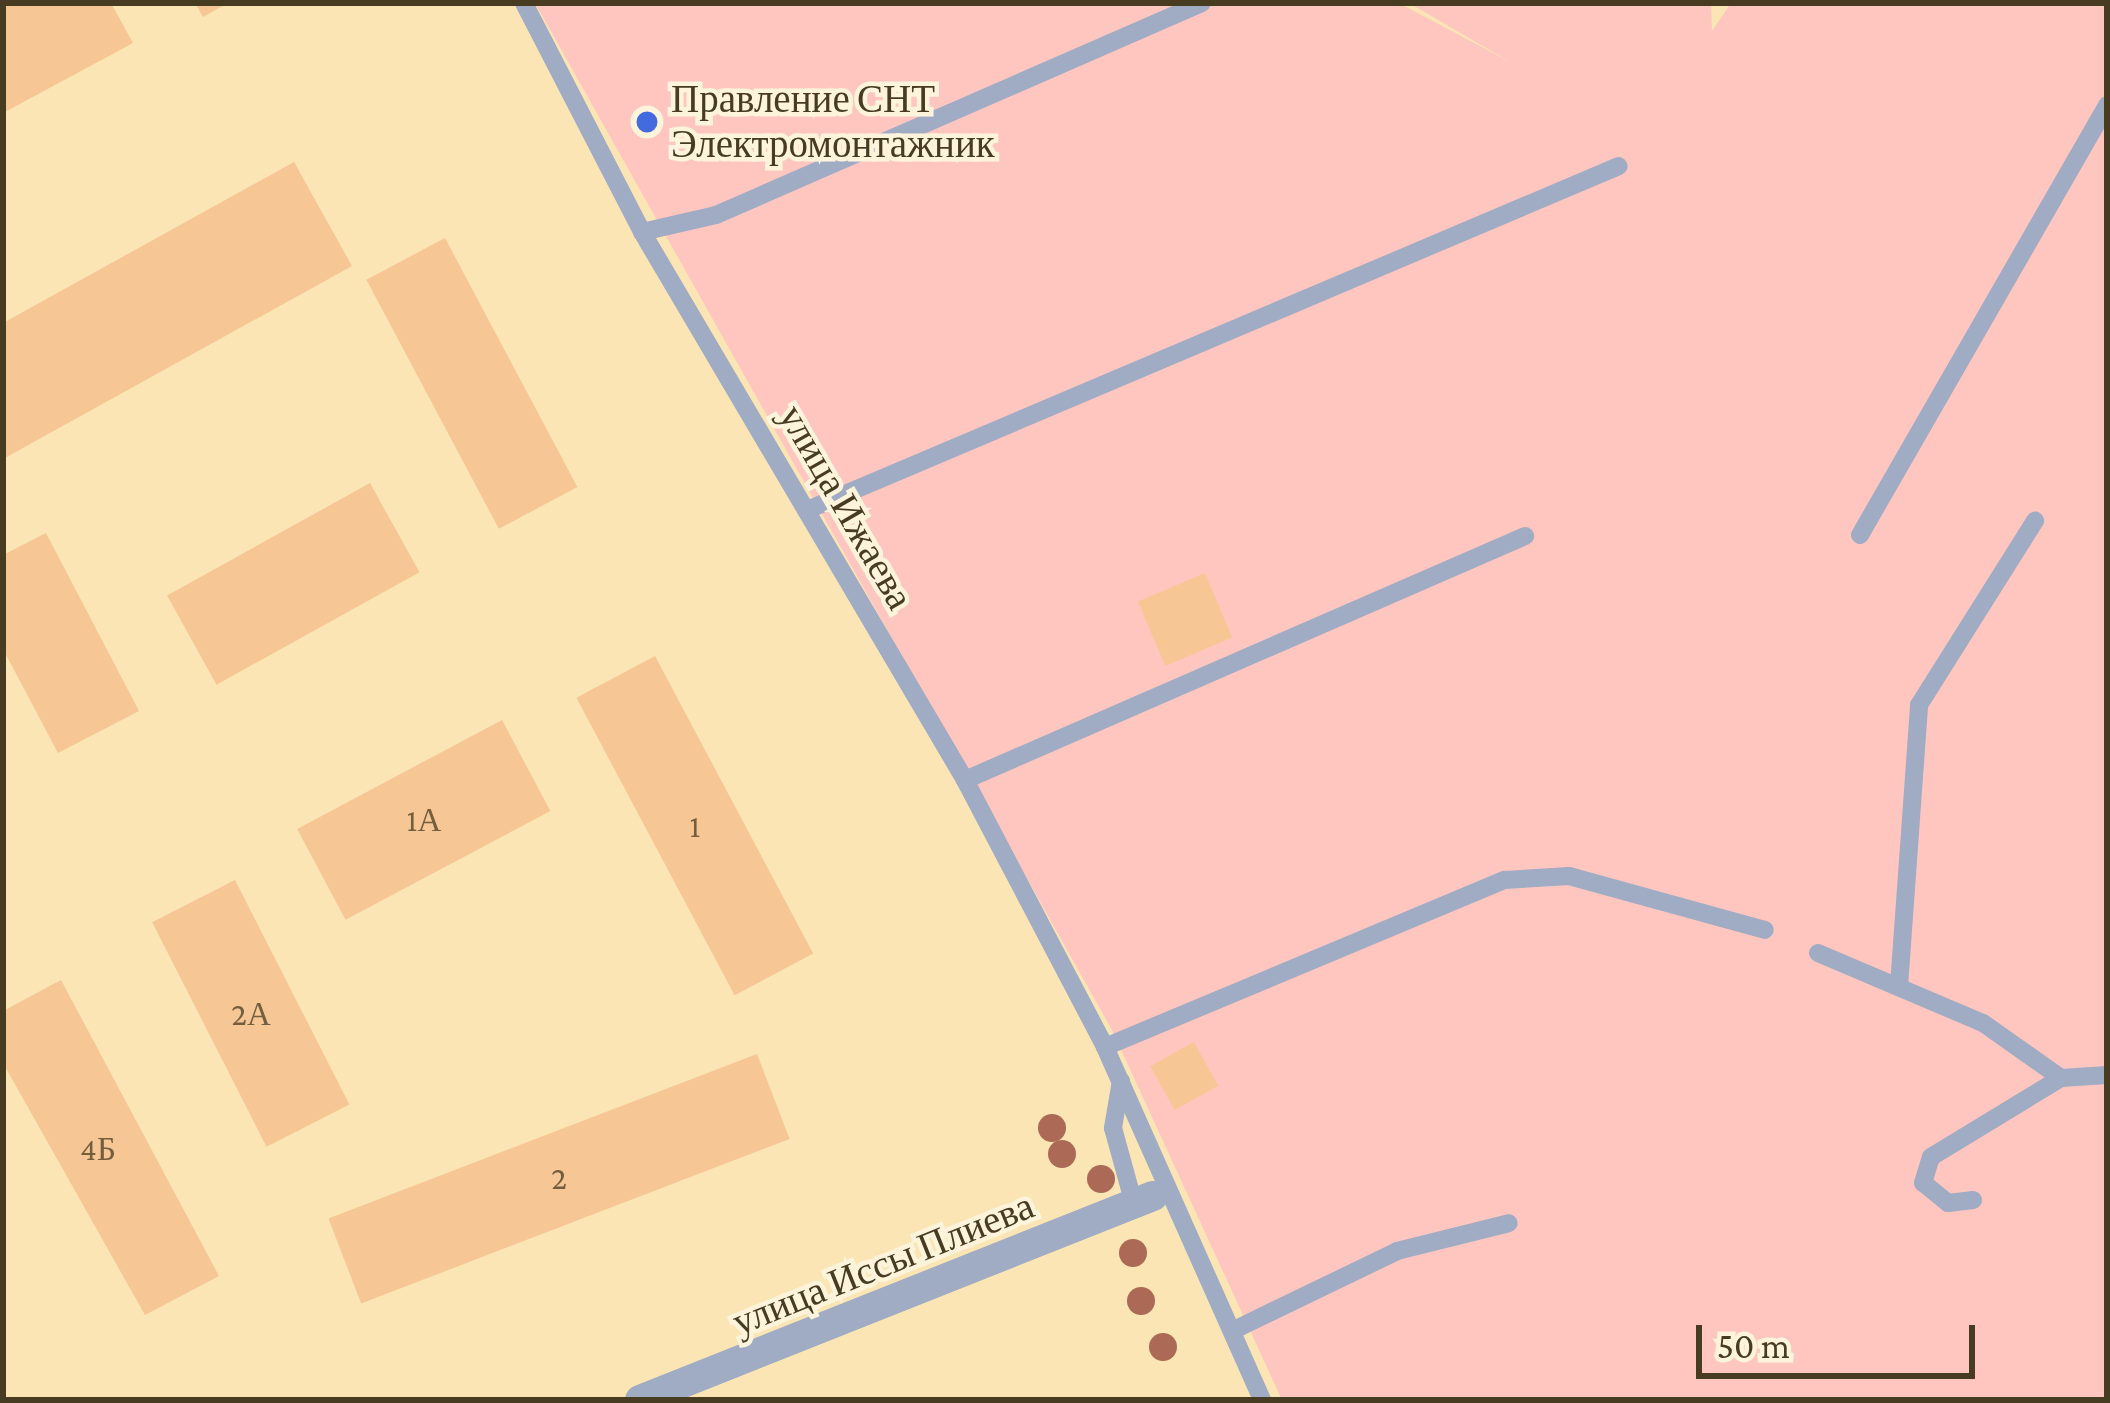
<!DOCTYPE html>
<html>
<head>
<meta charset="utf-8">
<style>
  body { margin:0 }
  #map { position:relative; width:2110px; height:1403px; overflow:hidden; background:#fbe5b4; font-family:"Crimson Pro",serif }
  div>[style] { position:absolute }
  .green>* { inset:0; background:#ffc6bf }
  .building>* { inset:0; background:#f6c695; transform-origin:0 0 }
  .service>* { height:18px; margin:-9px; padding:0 9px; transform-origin:9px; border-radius:9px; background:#a0abc4 }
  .minor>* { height:30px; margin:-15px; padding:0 15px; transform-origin:15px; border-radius:15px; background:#a0abc4 }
  .trees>* { width:28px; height:28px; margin:-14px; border-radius:50%; background:#ab6956 }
  .dots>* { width:33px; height:33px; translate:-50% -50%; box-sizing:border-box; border:6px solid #fef3db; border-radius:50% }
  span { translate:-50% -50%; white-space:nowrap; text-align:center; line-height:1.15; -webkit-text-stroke:9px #fef3db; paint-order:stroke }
  .number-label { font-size:33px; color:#735e3f }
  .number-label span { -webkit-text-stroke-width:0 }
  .poi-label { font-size:39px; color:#473c22 }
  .left { translate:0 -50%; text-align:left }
  .street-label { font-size:39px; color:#473c22 }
  .frame { position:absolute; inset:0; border:6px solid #473c22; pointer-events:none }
  .scale { position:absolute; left:1696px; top:1325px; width:279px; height:54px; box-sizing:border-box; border:6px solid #473c22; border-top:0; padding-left:15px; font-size:36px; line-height:42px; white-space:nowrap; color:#473c22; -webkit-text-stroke:9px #fef3db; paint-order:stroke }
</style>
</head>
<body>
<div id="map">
  <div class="green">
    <div style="clip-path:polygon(535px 3px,1399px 3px,1512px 63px,1409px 3px,1711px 3px,1712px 31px,1731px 3px,2107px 3px,2107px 1400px,1282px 1400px,1112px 1030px)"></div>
  </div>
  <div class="building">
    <div style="clip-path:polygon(3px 3px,111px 3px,133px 43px,3px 113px)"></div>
    <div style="clip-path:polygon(195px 3px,228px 3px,203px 17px)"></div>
    <div style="left:649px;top:110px;width:20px;height:16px;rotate:60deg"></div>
    <div style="clip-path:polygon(294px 162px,352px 266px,3px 459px,3px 323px)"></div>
    <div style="left:445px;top:238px;width:282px;height:89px;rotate:62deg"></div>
    <div style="left:370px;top:483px;width:102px;height:232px;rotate:61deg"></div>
    <div style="clip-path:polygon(46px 533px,139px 711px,58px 753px,3px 649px,3px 555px)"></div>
    <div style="left:1205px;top:573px;width:70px;height:73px;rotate:67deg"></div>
    <div style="left:655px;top:656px;width:337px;height:89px;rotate:62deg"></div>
    <div style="left:502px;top:720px;width:103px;height:232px;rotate:62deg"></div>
    <div style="left:235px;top:880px;width:252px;height:93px;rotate:63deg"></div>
    <div style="clip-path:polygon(61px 980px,219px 1276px,145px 1315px,3px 1063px,3px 1011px)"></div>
    <div style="left:1194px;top:1042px;width:50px;height:50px;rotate:61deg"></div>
    <div style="left:757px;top:1054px;width:91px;height:459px;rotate:69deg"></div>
  </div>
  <div class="service">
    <div style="left:524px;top:3px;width:258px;rotate:62.7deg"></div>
    <div style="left:642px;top:232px;width:636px;rotate:59.48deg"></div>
    <div style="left:965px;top:780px;width:301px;rotate:62.3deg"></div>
    <div style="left:1105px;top:1047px;width:386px;rotate:66deg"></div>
    <div style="left:642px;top:232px;width:76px;rotate:-12.9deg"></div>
    <div style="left:716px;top:215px;width:530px;rotate:-23.57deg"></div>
    <div style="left:812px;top:508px;width:876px;rotate:-22.97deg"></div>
    <div style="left:1860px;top:535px;width:496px;rotate:-60.1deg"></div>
    <div style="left:965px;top:780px;width:611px;rotate:-23.54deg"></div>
    <div style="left:1818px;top:953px;width:179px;rotate:23deg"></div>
    <div style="left:1983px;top:1023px;width:95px;rotate:35.2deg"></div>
    <div style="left:2061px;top:1078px;width:46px;rotate:-3.7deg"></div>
    <div style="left:1899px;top:986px;width:282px;rotate:-85.9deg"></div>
    <div style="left:1919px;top:705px;width:218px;rotate:-57.8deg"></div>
    <div style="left:1105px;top:1047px;width:433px;rotate:-22.7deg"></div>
    <div style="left:1505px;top:880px;width:64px;rotate:-3.6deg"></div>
    <div style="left:1569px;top:876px;width:203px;rotate:15.4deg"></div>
    <div style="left:1121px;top:1081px;width:48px;rotate:99.7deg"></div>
    <div style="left:1113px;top:1128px;width:79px;rotate:74.6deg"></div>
    <div style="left:1973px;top:1200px;width:25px;rotate:173deg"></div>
    <div style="left:1948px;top:1203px;width:32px;rotate:-141deg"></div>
    <div style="left:1923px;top:1183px;width:27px;rotate:-73deg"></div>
    <div style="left:1931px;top:1157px;width:152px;rotate:-31.3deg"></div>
    <div style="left:1236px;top:1329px;width:179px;rotate:-25.8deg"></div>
    <div style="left:1397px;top:1251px;width:115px;rotate:-14deg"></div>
  </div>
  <div class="minor">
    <div style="left:640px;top:1400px;width:552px;rotate:-21.69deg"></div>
  </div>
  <div class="trees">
    <div style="left:1052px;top:1128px"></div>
    <div style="left:1062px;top:1154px"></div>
    <div style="left:1101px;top:1179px"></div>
    <div style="left:1133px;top:1253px"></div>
    <div style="left:1141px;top:1301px"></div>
    <div style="left:1163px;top:1347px"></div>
  </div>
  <div class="dots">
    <div style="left:647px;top:122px;background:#436bdd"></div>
  </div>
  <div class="number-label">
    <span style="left:424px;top:820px">1А</span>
    <span style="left:695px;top:826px">1</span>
    <span style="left:251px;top:1014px">2А</span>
    <span style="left:98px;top:1149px">4Б</span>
    <span style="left:559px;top:1178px">2</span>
  </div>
  <div class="poi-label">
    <span class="left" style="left:671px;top:122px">Правление СНТ<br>Электромонтажник</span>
  </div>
  <div class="street-label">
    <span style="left:846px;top:507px;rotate:60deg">улица Ижаева</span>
    <span style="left:883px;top:1264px;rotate:-22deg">улица Иссы Плиева</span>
  </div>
  <div class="frame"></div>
  <div class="scale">50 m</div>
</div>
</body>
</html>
